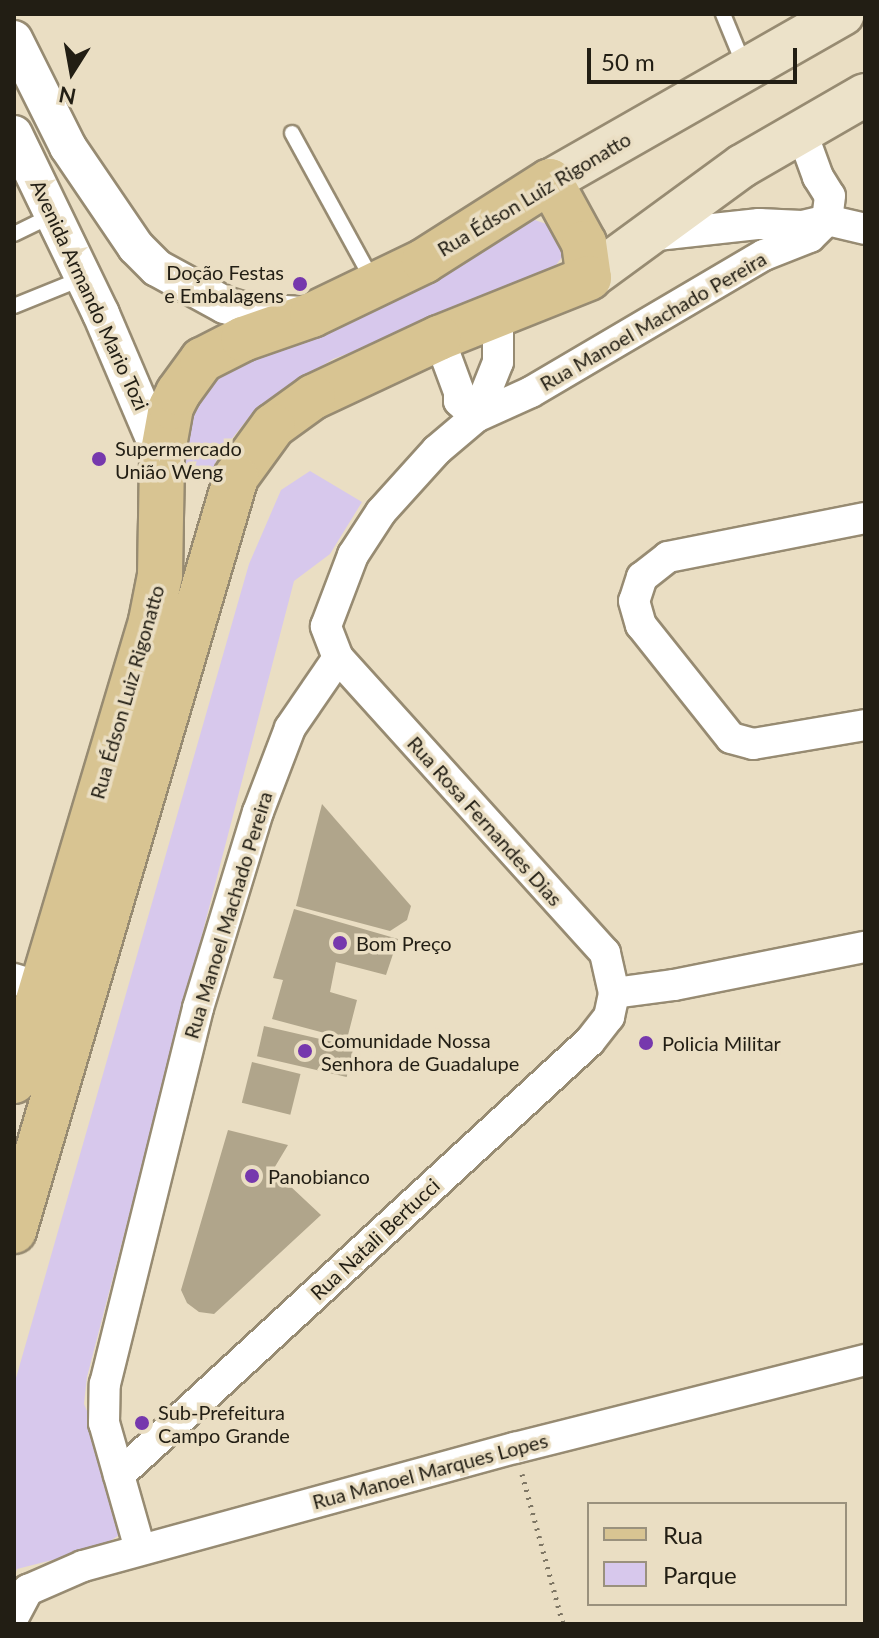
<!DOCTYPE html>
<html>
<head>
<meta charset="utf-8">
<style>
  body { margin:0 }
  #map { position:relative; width:879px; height:1638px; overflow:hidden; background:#eadec3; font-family:Lato,sans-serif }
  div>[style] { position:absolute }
  .green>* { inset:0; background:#d7c8ec }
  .building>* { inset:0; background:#b0a58b; transform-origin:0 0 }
  .path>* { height:5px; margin-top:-2.5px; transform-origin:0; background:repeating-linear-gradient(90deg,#7e7664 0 2px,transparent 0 8px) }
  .roads { filter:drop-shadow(2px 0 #978b72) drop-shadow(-2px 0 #978b72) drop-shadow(0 2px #978b72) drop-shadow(0 -2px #978b72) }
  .service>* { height:14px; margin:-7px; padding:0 7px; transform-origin:7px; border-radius:7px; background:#fff }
  .minor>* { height:30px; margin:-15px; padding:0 15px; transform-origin:15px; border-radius:15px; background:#fff }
  .tertiary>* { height:36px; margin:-18px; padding:0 18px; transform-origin:18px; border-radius:18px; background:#fff }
  .secondary>* { height:42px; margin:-21px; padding:0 21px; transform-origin:21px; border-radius:21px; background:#ece2c9 }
  .primary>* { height:44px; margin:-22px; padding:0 22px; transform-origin:22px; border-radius:22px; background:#d8c492 }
  .dots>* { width:22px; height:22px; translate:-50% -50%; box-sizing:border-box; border:4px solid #eadec3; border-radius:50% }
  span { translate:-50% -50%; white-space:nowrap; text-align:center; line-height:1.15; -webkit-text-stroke:7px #eadec3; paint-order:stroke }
  .street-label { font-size:20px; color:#221e14 }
  .poi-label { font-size:20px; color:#221e14 }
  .right { translate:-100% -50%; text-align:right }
  .left { translate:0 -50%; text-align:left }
  .frame { position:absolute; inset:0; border:16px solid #221e14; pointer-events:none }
  .legend { position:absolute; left:587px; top:1502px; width:260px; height:104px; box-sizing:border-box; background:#eadec3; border:2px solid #9a917d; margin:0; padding:10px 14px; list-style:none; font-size:24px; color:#221e14 }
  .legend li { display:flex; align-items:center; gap:16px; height:40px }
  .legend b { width:40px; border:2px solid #9a917d }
  .north { position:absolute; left:32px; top:32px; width:80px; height:80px; -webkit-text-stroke:6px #eadec3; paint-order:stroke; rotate:191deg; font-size:22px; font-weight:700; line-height:32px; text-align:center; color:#221e14 }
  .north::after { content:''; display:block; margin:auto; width:28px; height:36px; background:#221e14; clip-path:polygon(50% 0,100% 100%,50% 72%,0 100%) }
  .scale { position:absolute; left:587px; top:48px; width:210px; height:36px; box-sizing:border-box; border:4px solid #221e14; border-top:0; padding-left:10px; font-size:24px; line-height:28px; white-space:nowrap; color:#221e14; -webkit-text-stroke:6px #eadec3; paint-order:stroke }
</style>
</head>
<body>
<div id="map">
  <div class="green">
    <div style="clip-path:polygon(535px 220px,555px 227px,566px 252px,545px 279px,333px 359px,257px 407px,219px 455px,212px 470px,193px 475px,176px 462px,187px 396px,234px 354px,498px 232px)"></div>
    <div style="clip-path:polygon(310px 471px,362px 502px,330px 554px,294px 581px,87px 1377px,84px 1404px,105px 1454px,121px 1534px,99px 1548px,17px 1569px,14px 1578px,14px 1385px,249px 564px,281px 490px)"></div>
  </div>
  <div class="building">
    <div style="clip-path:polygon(322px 804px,411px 906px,407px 920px,390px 931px,296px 906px)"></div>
    <div style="clip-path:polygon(294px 909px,398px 939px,386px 975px,336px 962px,330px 992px,357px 1000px,347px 1039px,272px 1019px,283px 980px,273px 978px)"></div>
    <div style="left:264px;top:1026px;width:92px;height:31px;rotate:13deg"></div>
    <div style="left:252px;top:1062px;width:50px;height:42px;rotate:14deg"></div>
    <div style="clip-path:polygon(228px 1130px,288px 1145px,273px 1170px,321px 1215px,214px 1314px,199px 1312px,187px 1303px,181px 1290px)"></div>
  </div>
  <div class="path">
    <div style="left:522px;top:1474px;width:156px;rotate:74.7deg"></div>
  </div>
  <div class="roads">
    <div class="service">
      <div style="left:723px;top:14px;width:55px;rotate:67.6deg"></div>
      <div style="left:292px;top:133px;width:169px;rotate:61.3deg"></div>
      <div style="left:14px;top:234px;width:43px;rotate:-26deg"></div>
      <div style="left:14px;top:306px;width:74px;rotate:-22.1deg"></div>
    </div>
    <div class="minor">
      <div style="left:802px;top:133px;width:47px;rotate:70deg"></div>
      <div style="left:818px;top:177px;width:22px;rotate:58deg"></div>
      <div style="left:830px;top:196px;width:24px;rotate:97deg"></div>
      <div style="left:648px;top:236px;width:112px;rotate:-6.2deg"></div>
      <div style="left:759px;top:224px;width:43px;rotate:2.7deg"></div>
      <div style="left:802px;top:226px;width:26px;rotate:-13deg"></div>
      <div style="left:827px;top:220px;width:39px;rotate:13deg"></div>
      <div style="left:439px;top:338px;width:58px;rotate:69.7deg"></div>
      <div style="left:459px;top:392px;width:9px;rotate:90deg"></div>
      <div style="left:459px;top:401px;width:23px;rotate:43deg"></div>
      <div style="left:476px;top:417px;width:59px;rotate:-68.2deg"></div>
      <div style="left:498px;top:362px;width:49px;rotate:-90deg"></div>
      <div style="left:865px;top:518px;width:201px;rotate:168.8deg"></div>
      <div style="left:668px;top:557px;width:33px;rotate:142deg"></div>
      <div style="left:642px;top:577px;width:25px;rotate:108deg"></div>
      <div style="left:634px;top:601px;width:25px;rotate:74deg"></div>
      <div style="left:641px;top:625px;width:144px;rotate:51.5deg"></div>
      <div style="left:731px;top:738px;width:23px;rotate:15deg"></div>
      <div style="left:753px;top:744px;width:114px;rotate:-9.6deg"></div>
      <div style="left:14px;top:979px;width:28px;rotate:17deg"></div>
      <div style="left:614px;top:993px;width:61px;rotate:-7.6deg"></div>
      <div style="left:674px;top:985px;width:195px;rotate:-11.3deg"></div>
      <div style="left:119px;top:1475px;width:640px;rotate:-42.66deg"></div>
      <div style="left:590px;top:1041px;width:31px;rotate:-52deg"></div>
      <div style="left:609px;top:1017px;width:25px;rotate:-78deg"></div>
      <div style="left:614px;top:993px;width:41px;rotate:-102.7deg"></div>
      <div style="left:605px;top:953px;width:398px;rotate:-132.1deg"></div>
      <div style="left:338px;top:658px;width:34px;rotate:-111deg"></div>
      <div style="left:326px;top:626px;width:76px;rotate:-69.2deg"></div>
      <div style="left:353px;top:555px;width:51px;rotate:-56.9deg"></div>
      <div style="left:381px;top:512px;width:84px;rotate:-47.9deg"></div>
      <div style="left:437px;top:450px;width:51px;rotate:-40.2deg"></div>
      <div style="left:476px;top:417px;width:60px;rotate:-24.4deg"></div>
      <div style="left:531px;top:392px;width:270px;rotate:-30.5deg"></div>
      <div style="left:764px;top:255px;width:49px;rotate:-21.4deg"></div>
      <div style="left:810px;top:237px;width:24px;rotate:-45deg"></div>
      <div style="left:140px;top:1549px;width:131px;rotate:-105.9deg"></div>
      <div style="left:104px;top:1423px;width:39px;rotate:-89deg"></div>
      <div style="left:105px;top:1384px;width:387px;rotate:-76.1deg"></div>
      <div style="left:198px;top:1008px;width:205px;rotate:-73deg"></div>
      <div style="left:258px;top:812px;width:90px;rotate:-69.1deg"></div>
      <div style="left:290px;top:728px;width:85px;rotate:-55.6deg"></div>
      <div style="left:14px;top:1616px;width:30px;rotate:-62deg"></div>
      <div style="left:28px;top:1590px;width:60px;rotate:-23.6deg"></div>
      <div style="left:83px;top:1566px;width:448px;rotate:-15.3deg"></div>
      <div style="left:515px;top:1448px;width:361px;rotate:-14.1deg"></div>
    </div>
    <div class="tertiary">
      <div style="left:14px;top:39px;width:121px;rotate:63.4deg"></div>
      <div style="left:68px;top:147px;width:121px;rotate:55.8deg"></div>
      <div style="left:136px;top:247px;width:30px;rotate:45deg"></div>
      <div style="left:157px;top:268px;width:77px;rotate:28.6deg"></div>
      <div style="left:225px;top:305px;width:24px;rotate:17deg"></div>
      <div style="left:248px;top:312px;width:55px;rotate:3.1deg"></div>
      <div style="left:14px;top:134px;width:200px;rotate:64.2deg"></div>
      <div style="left:101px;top:314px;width:155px;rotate:66.9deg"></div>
    </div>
    <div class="secondary">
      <div style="left:550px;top:181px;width:337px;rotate:-29.7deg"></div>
      <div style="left:589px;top:278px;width:190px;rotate:-36.2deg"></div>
      <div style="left:742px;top:166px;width:142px;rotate:-30deg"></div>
    </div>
    <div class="primary">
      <div style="left:14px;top:1081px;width:480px;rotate:-73.4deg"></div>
      <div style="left:151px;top:621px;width:47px;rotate:-78.9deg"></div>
      <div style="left:160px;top:575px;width:118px;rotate:-89deg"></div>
      <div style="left:162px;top:457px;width:51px;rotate:-79.8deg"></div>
      <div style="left:171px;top:407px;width:16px;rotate:-63deg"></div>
      <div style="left:178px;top:393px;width:41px;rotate:-54deg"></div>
      <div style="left:202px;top:360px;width:46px;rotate:-27.1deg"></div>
      <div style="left:243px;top:339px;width:73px;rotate:-19.2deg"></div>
      <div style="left:312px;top:315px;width:124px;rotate:-25.7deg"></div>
      <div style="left:424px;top:261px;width:149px;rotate:-32.4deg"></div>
      <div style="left:550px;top:181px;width:71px;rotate:61.3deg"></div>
      <div style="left:584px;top:243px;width:35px;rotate:82deg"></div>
      <div style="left:589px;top:278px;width:162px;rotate:158.2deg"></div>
      <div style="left:439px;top:338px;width:139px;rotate:154.9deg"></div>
      <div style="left:313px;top:397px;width:49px;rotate:144.1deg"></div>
      <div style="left:273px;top:426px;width:63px;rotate:126deg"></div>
      <div style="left:236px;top:477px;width:786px;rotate:106.41deg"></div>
    </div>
  </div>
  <div class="dots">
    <div style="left:300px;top:284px;background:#7638ad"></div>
    <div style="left:99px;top:459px;background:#7638ad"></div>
    <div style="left:340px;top:943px;background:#7638ad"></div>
    <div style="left:646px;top:1043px;background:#7638ad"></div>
    <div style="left:305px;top:1051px;background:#7638ad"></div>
    <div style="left:252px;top:1176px;background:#7638ad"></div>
    <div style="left:142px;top:1423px;background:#7638ad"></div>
  </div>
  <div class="street-label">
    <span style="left:534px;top:194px;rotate:-31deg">Rua Édson Luiz Rigonatto</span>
    <span style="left:90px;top:295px;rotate:65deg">Avenida Armando Mario Tozi</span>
    <span style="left:653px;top:321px;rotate:-30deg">Rua Manoel Machado Pereira</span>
    <span style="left:127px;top:692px;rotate:-74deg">Rua Édson Luiz Rigonatto</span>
    <span style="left:485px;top:821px;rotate:48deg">Rua Rosa Fernandes Dias</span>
    <span style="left:228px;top:915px;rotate:-73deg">Rua Manoel Machado Pereira</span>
    <span style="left:375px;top:1239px;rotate:-43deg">Rua Natali Bertucci</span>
    <span style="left:430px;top:1471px;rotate:-15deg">Rua Manoel Marques Lopes</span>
  </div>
  <div class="poi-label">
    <span class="right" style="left:284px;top:284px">Doção Festas<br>e Embalagens</span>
    <span class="left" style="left:115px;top:460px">Supermercado<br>União Weng</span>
    <span class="left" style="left:356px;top:943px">Bom Preço</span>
    <span class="left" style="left:321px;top:1052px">Comunidade Nossa<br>Senhora de Guadalupe</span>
    <span class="left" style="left:662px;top:1043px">Policia Militar</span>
    <span class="left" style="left:268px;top:1176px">Panobianco</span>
    <span class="left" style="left:158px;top:1424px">Sub-Prefeitura<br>Campo Grande</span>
  </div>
  <div class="frame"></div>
  <ul class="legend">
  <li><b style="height:10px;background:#d8c492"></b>Rua</li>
  <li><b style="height:22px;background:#d7c8ec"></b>Parque</li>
  </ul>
  <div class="north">N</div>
  <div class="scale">50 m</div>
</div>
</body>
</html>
